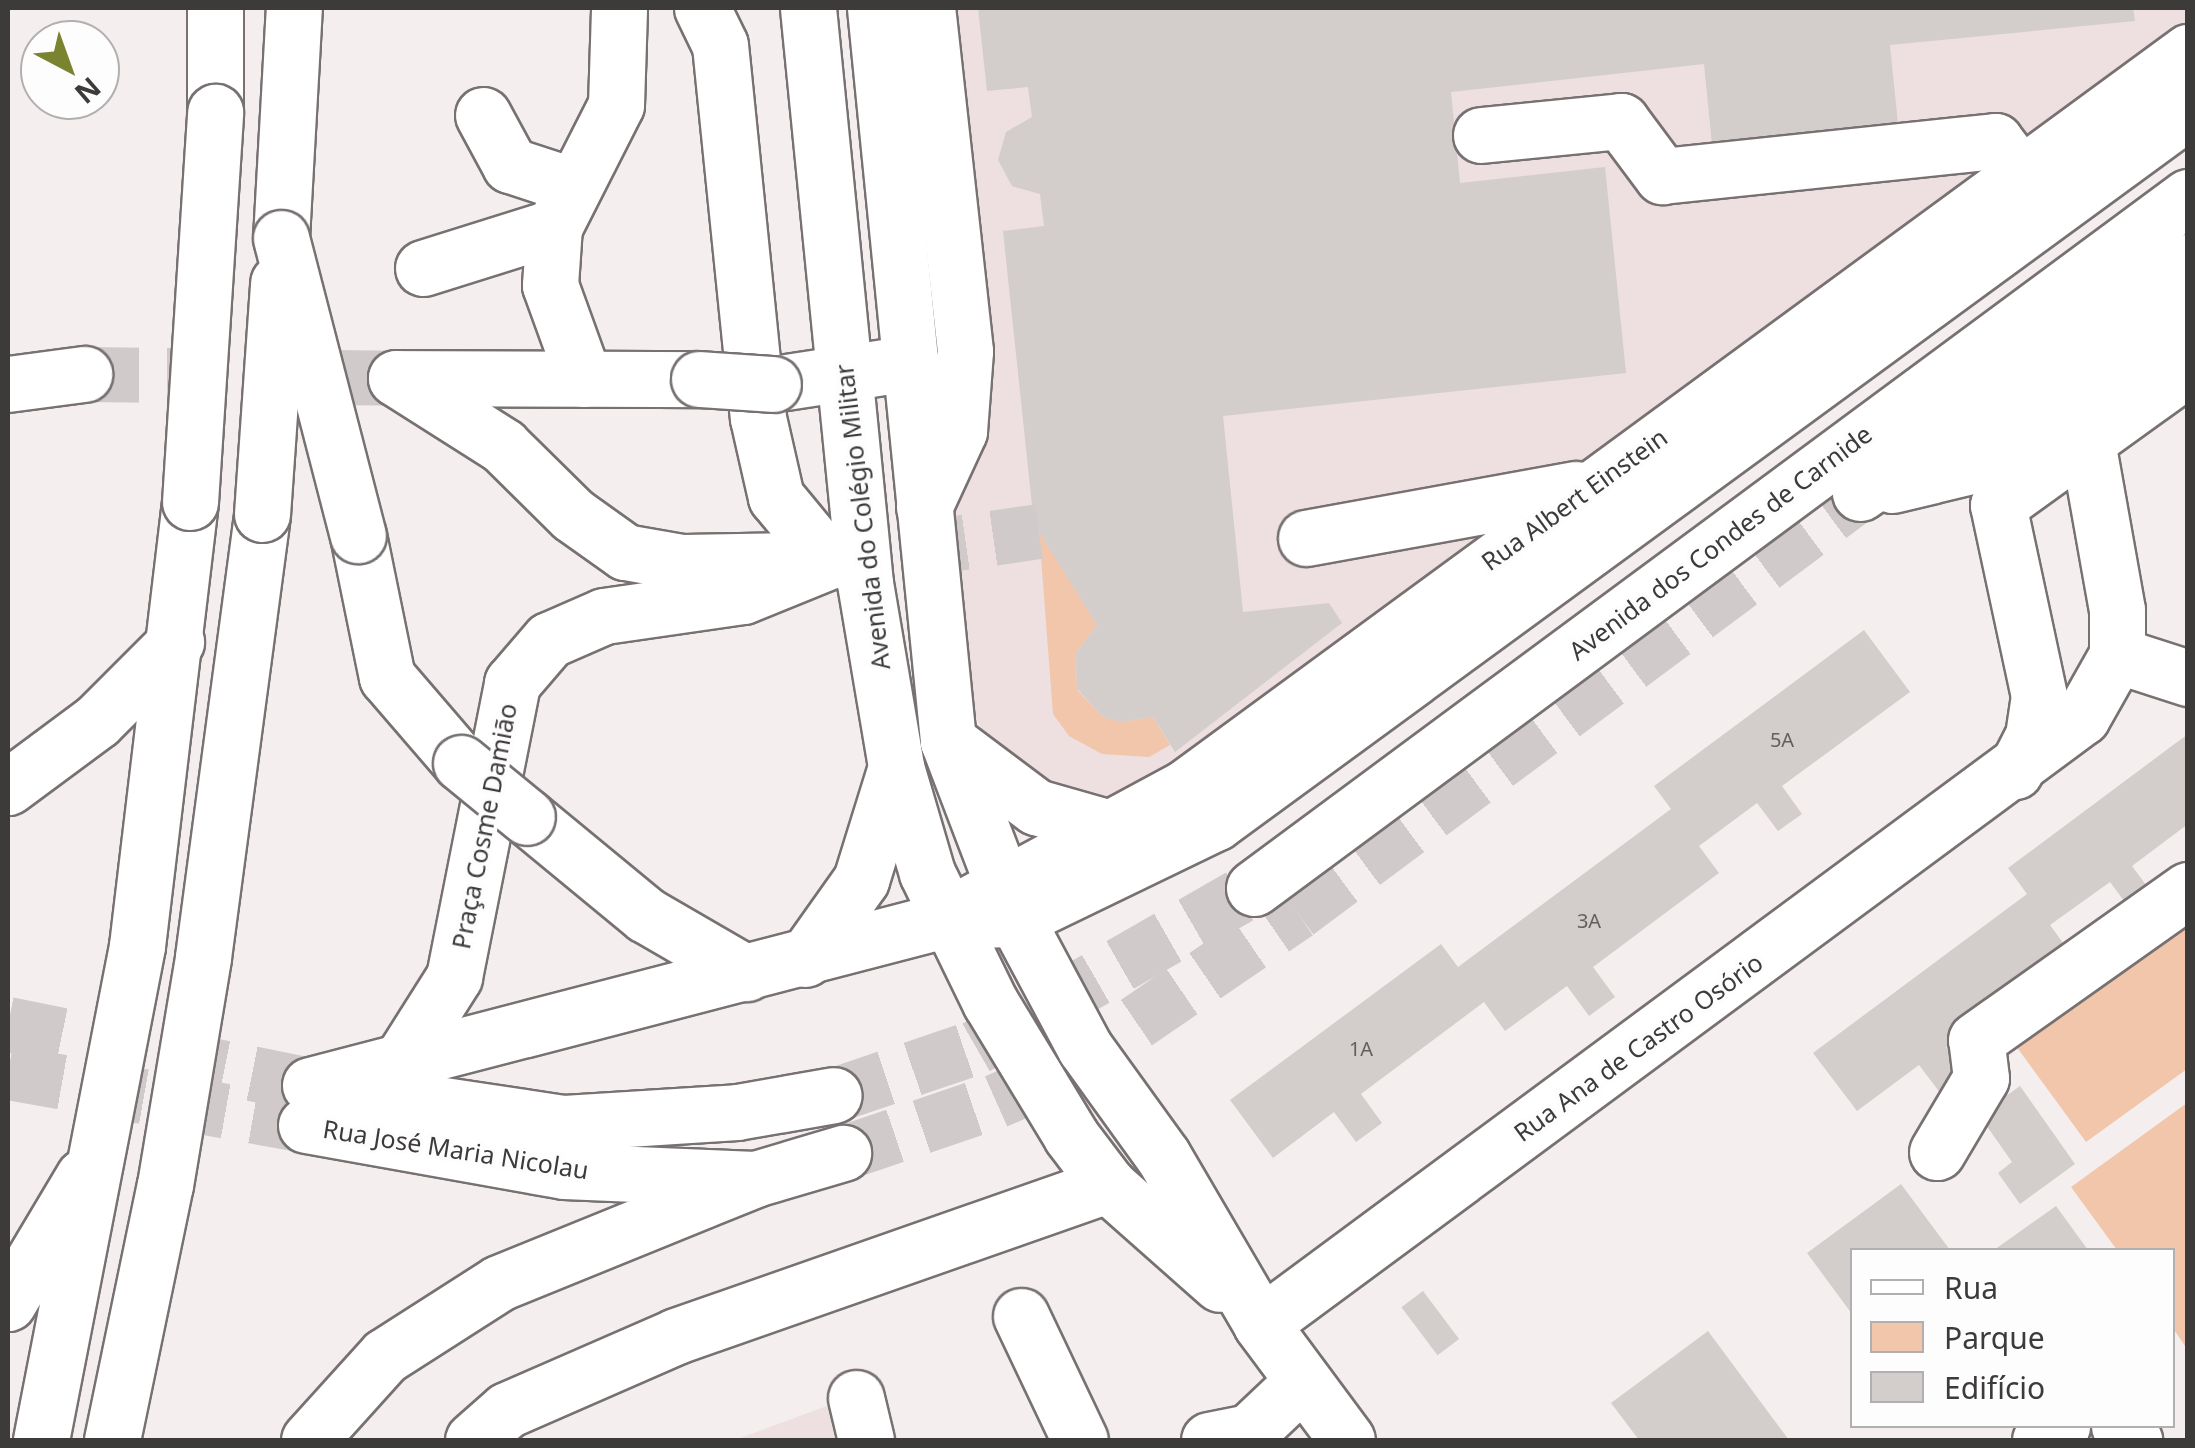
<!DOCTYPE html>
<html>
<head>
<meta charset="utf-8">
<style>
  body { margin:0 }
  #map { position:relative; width:2195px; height:1448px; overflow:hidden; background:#f5eeee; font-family:"Noto Sans",sans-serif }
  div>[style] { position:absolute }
  .built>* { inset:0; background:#eedfe0 }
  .green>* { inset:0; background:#f1c6aa }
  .building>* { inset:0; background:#d3cdcc; transform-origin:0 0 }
  .minor-tunnel>* { height:55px; margin-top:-27.5px; transform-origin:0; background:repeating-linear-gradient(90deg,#d0caca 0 55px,transparent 0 83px) }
  .major-tunnel>* { height:55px; margin-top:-27.5px; transform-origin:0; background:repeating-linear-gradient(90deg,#d0caca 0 55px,transparent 0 83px) }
  .highway-tunnel>* { height:55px; margin-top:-27.5px; transform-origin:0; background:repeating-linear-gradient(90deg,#d0caca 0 55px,transparent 0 83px) }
  .roads { filter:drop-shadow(2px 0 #777171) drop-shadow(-2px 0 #777171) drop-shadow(0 2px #777171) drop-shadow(0 -2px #777171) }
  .minor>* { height:55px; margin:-27.5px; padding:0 27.5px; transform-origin:27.5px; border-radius:27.5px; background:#fff }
  .major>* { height:55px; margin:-27.5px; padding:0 27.5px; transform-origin:27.5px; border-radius:27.5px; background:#fff }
  .highway>* { height:55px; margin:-27.5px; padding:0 27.5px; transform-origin:27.5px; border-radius:27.5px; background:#fff }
  .bridges { filter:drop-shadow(2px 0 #777171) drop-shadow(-2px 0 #777171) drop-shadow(0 2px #777171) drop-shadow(0 -2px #777171) }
  .highway-bridge>* { height:55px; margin:-27.5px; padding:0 27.5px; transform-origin:27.5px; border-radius:27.5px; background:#fff }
  span { translate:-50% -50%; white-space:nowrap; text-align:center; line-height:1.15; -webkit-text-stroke:8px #fefdfd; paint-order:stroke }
  .number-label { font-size:20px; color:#625f5e }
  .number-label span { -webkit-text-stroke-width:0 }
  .street-label { font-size:25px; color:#3d3a3a }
  .frame { position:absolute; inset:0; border:10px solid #3d3a3a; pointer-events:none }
  .legend { position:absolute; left:1850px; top:1248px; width:325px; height:180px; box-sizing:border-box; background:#fefdfd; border:2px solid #b1afaf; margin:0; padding:12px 18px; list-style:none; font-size:30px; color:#3d3a3a }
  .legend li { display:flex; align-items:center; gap:20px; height:50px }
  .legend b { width:50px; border:2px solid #b1afaf }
  .north { position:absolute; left:20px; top:20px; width:100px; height:100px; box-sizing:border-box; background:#fefdfd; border:2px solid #b1afaf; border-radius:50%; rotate:139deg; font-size:28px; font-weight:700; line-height:40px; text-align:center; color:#3d3a3a }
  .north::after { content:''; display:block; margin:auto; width:35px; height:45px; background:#7a8430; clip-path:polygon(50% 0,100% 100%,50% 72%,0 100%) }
</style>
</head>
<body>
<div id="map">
  <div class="built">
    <div style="clip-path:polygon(889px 8px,2187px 8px,2188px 45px,1097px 817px,985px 740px,965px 688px)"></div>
    <div style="clip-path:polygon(843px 1400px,853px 1440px,735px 1440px)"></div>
  </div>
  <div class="green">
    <div style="clip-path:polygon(1039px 531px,1097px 625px,1076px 653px,1077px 690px,1102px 716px,1120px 722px,1153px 717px,1170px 745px,1149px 757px,1102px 754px,1069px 736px,1053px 714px)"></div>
    <div style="clip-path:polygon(2187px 921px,2187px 1069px,2086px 1142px,2016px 1046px)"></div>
    <div style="clip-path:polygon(2187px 1103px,2187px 1349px,2173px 1328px,2172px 1250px,2117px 1250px,2071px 1187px)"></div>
  </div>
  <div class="building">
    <div style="clip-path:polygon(978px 8px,2133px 8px,2135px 21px,1890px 45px,1900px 144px,1714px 164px,1704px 64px,1451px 92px,1460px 183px,1605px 167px,1626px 373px,1223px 416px,1243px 612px,1329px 603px,1342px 623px,1175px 752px,1153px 717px,1120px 722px,1102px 716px,1077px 689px,1076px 653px,1097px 625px,1034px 524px,1003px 231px,1044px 226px,1040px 194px,1012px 186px,998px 160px,1006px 132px,1032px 117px,1028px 87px,987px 91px)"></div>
    <div style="clip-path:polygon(1864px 630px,1910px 692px,1782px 786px,1802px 814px,1778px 831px,1757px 803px,1699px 846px,1719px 873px,1593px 967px,1615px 997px,1589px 1016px,1567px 986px,1505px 1031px,1484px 1002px,1361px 1094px,1382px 1123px,1356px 1142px,1334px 1112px,1273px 1158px,1230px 1100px,1441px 944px,1458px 967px,1671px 809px,1654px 786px)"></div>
    <div style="clip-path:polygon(2188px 734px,2188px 824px,2132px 866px,2152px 893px,2130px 909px,2110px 882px,2050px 925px,2071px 954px,1946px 1047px,1967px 1075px,1941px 1094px,1919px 1065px,1857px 1111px,1813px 1053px,2027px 894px,2008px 868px)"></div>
    <div style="clip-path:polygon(2020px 1086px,2075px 1164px,2020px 1204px,1998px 1173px,2012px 1162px,1979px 1115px)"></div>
    <div style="clip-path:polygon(1901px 1184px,1950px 1250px,1852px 1250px,1852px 1314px,1807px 1253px)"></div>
    <div style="clip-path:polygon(2056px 1206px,2088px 1250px,1994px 1250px)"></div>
    <div style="left:1423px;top:1291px;width:60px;height:27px;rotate:53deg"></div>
    <div style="clip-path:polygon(1708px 1331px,1789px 1440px,1639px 1440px,1611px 1403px)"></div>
  </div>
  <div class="minor-tunnel">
    <div style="left:829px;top:561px;width:212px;rotate:-8.1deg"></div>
  </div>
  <div class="major-tunnel">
    <div style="left:8px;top:1024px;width:308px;rotate:11.4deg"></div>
    <div style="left:8px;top:1072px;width:303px;rotate:10.1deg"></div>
    <div style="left:834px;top:1095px;width:150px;rotate:-18.7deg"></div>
    <div style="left:976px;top:1047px;width:320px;rotate:-29.8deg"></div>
    <div style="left:843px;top:1153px;width:162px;rotate:-18.8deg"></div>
    <div style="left:996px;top:1101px;width:79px;rotate:-24deg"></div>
    <div style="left:1068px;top:1069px;width:278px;rotate:-34.4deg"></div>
    <div style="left:1297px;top:912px;width:702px;rotate:-36.66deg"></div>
  </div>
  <div class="highway-tunnel">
    <div style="left:84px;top:374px;width:312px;rotate:0.7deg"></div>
  </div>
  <div class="roads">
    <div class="minor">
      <div style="left:702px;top:8px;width:41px;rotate:64.1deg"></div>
      <div style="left:720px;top:45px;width:375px;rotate:84.2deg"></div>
      <div style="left:758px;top:418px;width:81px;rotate:77.2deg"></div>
      <div style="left:776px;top:497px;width:83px;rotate:50.4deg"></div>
      <div style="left:808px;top:8px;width:578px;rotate:84.34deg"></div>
      <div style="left:865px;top:583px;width:187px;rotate:80.4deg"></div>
      <div style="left:896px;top:767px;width:110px;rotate:73.7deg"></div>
      <div style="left:927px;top:873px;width:144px;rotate:64deg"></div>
      <div style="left:990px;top:1002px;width:157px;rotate:58.8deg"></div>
      <div style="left:1071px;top:1136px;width:61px;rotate:52.9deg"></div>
      <div style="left:1108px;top:1185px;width:149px;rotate:41.5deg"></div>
      <div style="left:875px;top:8px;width:737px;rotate:84.31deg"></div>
      <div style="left:948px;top:741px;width:191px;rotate:69.1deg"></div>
      <div style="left:1016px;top:919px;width:146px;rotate:61.9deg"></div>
      <div style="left:1085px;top:1048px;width:133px;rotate:54.2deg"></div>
      <div style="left:1163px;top:1156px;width:194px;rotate:59.7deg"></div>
      <div style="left:1261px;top:1324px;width:144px;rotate:53.4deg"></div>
      <div style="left:483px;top:115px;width:57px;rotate:61.6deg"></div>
      <div style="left:510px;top:165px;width:67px;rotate:18.2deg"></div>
      <div style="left:1481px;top:135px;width:141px;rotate:-5.7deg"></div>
      <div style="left:1621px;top:121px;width:69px;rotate:53.3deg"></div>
      <div style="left:1662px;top:176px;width:335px;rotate:-6deg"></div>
      <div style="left:1995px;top:141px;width:43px;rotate:52.6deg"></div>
      <div style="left:423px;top:268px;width:137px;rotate:-17.4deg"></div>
      <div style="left:396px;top:378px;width:127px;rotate:32.4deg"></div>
      <div style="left:503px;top:446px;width:98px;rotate:44.6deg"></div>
      <div style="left:573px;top:515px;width:64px;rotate:35.4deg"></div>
      <div style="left:625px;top:552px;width:58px;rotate:10deg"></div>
      <div style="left:682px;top:562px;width:114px;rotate:-1deg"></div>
      <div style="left:584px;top:379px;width:100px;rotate:-109.9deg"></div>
      <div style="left:550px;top:285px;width:58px;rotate:-86.1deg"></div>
      <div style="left:554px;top:227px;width:137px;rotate:-63.1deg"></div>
      <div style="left:616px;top:105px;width:97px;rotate:-88.2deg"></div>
      <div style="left:924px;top:507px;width:84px;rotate:-65.3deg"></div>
      <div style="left:959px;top:431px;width:80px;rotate:-85.7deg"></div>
      <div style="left:965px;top:351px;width:345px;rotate:-96.3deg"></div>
      <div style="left:1306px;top:538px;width:274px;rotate:-10.3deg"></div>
      <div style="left:2117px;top:655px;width:75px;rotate:17.9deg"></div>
      <div style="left:948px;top:741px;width:110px;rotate:36.9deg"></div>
      <div style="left:1036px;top:807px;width:73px;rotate:15.9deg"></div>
      <div style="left:2015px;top:771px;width:39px;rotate:-63deg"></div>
      <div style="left:2033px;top:736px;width:40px;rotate:-81.5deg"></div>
      <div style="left:2039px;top:696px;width:195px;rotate:-102.1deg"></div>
      <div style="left:1998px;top:505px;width:234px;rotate:-35.8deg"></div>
      <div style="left:971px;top:903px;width:244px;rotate:-28.3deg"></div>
      <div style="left:1186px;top:787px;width:1243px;rotate:-36.26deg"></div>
      <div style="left:978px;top:920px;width:38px;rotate:-2deg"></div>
      <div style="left:1016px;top:919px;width:221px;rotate:-25.8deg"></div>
      <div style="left:1215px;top:823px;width:1206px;rotate:-36.2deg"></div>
      <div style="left:399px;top:1064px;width:103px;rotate:-57.7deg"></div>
      <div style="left:454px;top:977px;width:300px;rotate:-78.8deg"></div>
      <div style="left:512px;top:683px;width:57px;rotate:-49.3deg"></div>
      <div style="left:549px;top:640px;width:60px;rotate:-23.6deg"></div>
      <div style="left:604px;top:616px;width:140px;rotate:-8.2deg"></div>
      <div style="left:743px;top:596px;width:93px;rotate:-22.1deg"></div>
      <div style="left:1937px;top:1152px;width:86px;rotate:-59.3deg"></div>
      <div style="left:1981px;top:1078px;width:38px;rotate:-97deg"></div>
      <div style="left:1976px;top:1040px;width:260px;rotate:-35.3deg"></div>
      <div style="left:1021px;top:1316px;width:137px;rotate:64.6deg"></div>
      <div style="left:1261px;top:1324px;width:1021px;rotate:-36.48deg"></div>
      <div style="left:2082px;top:717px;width:71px;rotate:-60.6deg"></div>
      <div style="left:2117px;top:655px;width:45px;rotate:-90deg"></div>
      <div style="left:2117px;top:610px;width:172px;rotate:-100.1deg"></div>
      <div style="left:856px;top:1398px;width:43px;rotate:76.6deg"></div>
      <div style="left:2119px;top:1426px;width:21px;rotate:43deg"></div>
      <div style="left:1209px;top:1440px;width:41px;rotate:-11.3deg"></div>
      <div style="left:1249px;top:1432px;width:74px;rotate:-43.4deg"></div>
      <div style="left:2040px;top:1440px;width:26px;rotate:-32deg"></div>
    </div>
    <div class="major">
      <div style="left:2117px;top:105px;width:71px;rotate:5.6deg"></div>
      <div style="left:1892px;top:485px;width:81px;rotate:-13.5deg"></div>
      <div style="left:1971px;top:466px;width:265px;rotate:-35deg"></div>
      <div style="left:1860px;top:493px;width:401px;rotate:-35.2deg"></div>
      <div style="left:1254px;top:888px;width:1162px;rotate:-36.5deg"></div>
      <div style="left:805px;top:959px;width:97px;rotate:-54.7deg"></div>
      <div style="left:861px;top:880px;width:118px;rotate:-72.8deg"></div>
      <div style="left:310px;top:1085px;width:656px;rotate:-14.57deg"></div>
      <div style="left:336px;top:1089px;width:231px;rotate:8.5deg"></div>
      <div style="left:564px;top:1123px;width:173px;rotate:-3.6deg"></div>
      <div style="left:737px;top:1112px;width:98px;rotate:-9.9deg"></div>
      <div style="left:306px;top:1125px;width:262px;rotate:10.1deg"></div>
      <div style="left:564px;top:1171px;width:191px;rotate:2.4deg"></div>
      <div style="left:755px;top:1179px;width:92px;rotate:-16.5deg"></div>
    </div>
    <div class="highway">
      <div style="left:215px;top:112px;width:104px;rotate:-90deg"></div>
      <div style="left:281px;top:238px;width:230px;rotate:-86.8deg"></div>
      <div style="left:396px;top:378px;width:303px;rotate:0.2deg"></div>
      <div style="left:8px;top:384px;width:77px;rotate:-7.5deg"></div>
      <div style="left:773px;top:384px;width:140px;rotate:-8.7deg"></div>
      <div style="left:358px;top:535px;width:145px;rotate:78.5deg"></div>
      <div style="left:387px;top:677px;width:113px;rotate:49.3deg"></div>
      <div style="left:8px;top:787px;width:111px;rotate:-36.6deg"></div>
      <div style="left:97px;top:721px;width:112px;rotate:-45deg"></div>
      <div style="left:527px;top:817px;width:154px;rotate:39.5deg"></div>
      <div style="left:646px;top:915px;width:116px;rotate:30.1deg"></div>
      <div style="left:8px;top:1303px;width:147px;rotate:-59.2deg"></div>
      <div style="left:41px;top:1440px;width:503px;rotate:-79deg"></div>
      <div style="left:137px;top:946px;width:447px;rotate:-83.2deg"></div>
      <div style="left:112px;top:1440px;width:260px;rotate:-78.3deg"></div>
      <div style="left:165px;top:1185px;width:231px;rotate:-80.5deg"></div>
      <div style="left:203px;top:957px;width:447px;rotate:-82.4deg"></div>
      <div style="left:309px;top:1440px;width:113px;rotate:-47.9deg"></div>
      <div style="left:385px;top:1356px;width:135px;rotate:-32.6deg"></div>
      <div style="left:499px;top:1283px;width:276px;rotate:-22.1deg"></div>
      <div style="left:473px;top:1440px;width:45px;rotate:-41.4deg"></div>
      <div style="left:507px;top:1410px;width:184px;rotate:-23.6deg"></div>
      <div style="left:676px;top:1336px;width:458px;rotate:-19.3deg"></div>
    </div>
  </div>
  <div class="bridges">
    <div class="highway-bridge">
      <div style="left:281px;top:238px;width:307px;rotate:75.5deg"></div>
      <div style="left:699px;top:379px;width:74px;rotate:3.9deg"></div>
      <div style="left:190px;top:502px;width:391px;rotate:-86.3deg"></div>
      <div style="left:262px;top:514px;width:232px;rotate:-86deg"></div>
      <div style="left:461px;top:763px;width:85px;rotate:39.3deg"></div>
    </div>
  </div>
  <div class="number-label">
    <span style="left:1782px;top:739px">5A</span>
    <span style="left:1589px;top:920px">3A</span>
    <span style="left:1361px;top:1048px">1A</span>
  </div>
  <div class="street-label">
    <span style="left:1574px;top:499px;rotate:-36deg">Rua Albert Einstein</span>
    <span style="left:862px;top:517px;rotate:-97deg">Avenida do Colégio Militar</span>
    <span style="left:1720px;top:542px;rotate:-37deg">Avenida dos Condes de Carnide</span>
    <span style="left:484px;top:826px;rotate:-79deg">Praça Cosme Damião</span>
    <span style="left:1638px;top:1047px;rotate:-36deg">Rua Ana de Castro Osório</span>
    <span style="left:456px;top:1149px;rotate:9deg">Rua José Maria Nicolau</span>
  </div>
  <div class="frame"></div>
  <ul class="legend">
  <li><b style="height:12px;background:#fff"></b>Rua</li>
  <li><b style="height:28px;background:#f1c6aa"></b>Parque</li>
  <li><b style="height:28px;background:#d3cdcc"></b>Edifício</li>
  </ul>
  <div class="north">N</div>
</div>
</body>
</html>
